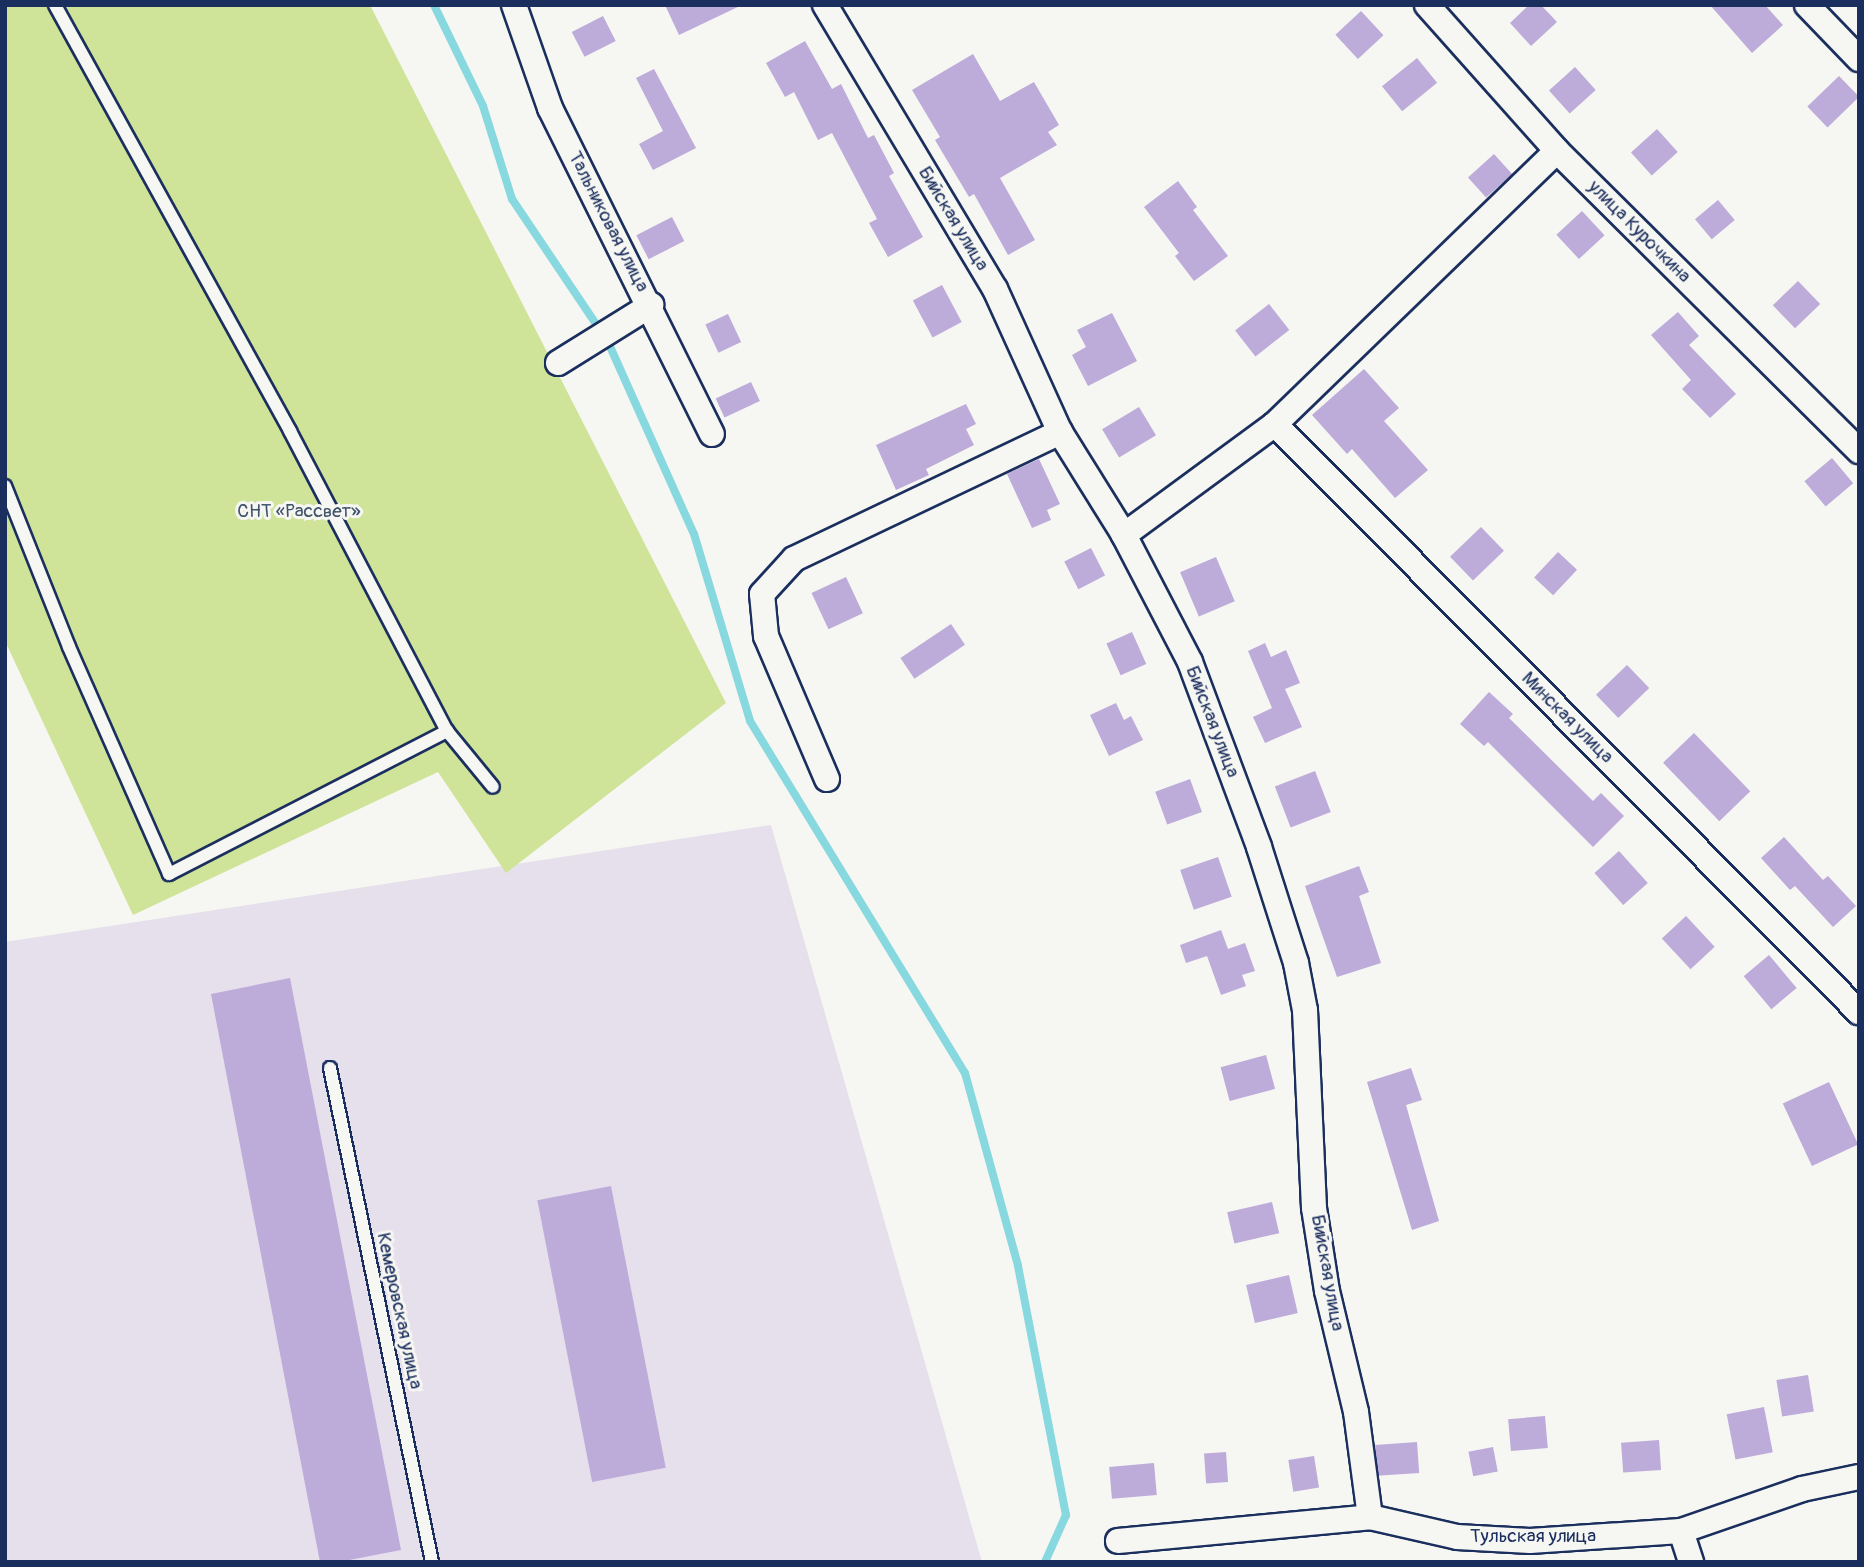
<!DOCTYPE html>
<html>
<head>
<meta charset="utf-8">
<style>
  body { margin:0 }
  #map { position:relative; width:1864px; height:1567px; overflow:hidden; background:#f6f6f2; font-family:Pangolin,sans-serif }
  div>[style] { position:absolute }
  .built>* { inset:0; background:#e5e0eb }
  .green>* { inset:0; background:#cfe499 }
  .stream>* { height:8px; margin:-4px; padding:0 4px; transform-origin:4px; border-radius:4px; background:#87d8df }
  .building>* { inset:0; background:#bdabda; transform-origin:0 0 }
  .roads { filter:drop-shadow(2px 0 #1b2f5e) drop-shadow(-2px 0 #1b2f5e) drop-shadow(0 2px #1b2f5e) drop-shadow(0 -2px #1b2f5e) }
  .service>* { height:12px; margin:-6px; padding:0 6px; transform-origin:6px; border-radius:6px; background:#f6f6f2 }
  .minor>* { height:24px; margin:-12px; padding:0 12px; transform-origin:12px; border-radius:12px; background:#f6f6f2 }
  span { translate:-50% -50%; white-space:nowrap; text-align:center; line-height:1.15; -webkit-text-stroke:6px #f6f6f2; paint-order:stroke }
  .street-label { font-size:19px; color:#1b2f5e }
  .park-label { font-size:19px; color:#3f536a }
  .frame { position:absolute; inset:0; border:7px solid #1b2f5e; pointer-events:none }
</style>
</head>
<body>
<div id="map">
  <div class="built">
    <div style="clip-path:polygon(771px 825px,982px 1562px,5px 1562px,5px 942px)"></div>
  </div>
  <div class="green">
    <div style="clip-path:polygon(5px 5px,370px 5px,726px 703px,506px 873px,438px 772px,133px 915px,5px 641px)"></div>
  </div>
  <div class="stream">
    <div style="left:434px;top:5px;width:112px;rotate:64.1deg"></div>
    <div style="left:483px;top:106px;width:97px;rotate:72.7deg"></div>
    <div style="left:512px;top:199px;width:172px;rotate:56.1deg"></div>
    <div style="left:608px;top:342px;width:210px;rotate:65.9deg"></div>
    <div style="left:694px;top:534px;width:195px;rotate:73.3deg"></div>
    <div style="left:750px;top:721px;width:412px;rotate:58.6deg"></div>
    <div style="left:965px;top:1073px;width:200px;rotate:74.6deg"></div>
    <div style="left:1018px;top:1266px;width:254px;rotate:79.1deg"></div>
    <div style="left:1066px;top:1515px;width:51px;rotate:114.1deg"></div>
  </div>
  <div class="building">
    <div style="clip-path:polygon(665px 5px,742px 5px,679px 35px)"></div>
    <div style="clip-path:polygon(1529px 5px,1541px 5px,1557px 22px,1531px 46px,1510px 23px)"></div>
    <div style="clip-path:polygon(1710px 5px,1765px 5px,1783px 25px,1752px 53px)"></div>
    <div style="left:1361px;top:11px;width:33px;height:35px;rotate:47deg"></div>
    <div style="left:603px;top:16px;width:28px;height:35px;rotate:63deg"></div>
    <div style="clip-path:polygon(805px 41px,832px 89px,841px 84px,868px 138px,874px 135px,894px 173px,889px 176px,923px 237px,888px 257px,869px 223px,877px 219px,832px 133px,818px 140px,794px 92px,785px 97px,766px 63px)"></div>
    <div style="clip-path:polygon(973px 54px,1000px 101px,1034px 82px,1059px 125px,1048px 132px,1057px 145px,1000px 178px,1035px 240px,1008px 255px,974px 194px,969px 197px,935px 140px,940px 137px,912px 90px)"></div>
    <div style="left:1417px;top:58px;width:32px;height:45px;rotate:51deg"></div>
    <div style="left:1575px;top:67px;width:31px;height:35px;rotate:48deg"></div>
    <div style="clip-path:polygon(654px 69px,696px 148px,653px 170px,639px 144px,663px 131px,636px 78px)"></div>
    <div style="left:1839px;top:76px;width:29px;height:44px;rotate:46deg"></div>
    <div style="left:1657px;top:129px;width:31px;height:35px;rotate:48deg"></div>
    <div style="left:1494px;top:154px;width:27px;height:35px;rotate:48deg"></div>
    <div style="clip-path:polygon(1178px 181px,1197px 207px,1193px 210px,1228px 256px,1194px 281px,1175px 256px,1179px 253px,1144px 207px)"></div>
    <div style="left:1718px;top:200px;width:26px;height:30px;rotate:50deg"></div>
    <div style="left:1582px;top:211px;width:33px;height:35px;rotate:47deg"></div>
    <div style="left:672px;top:217px;width:27px;height:40px;rotate:63deg"></div>
    <div style="left:1798px;top:281px;width:32px;height:35px;rotate:46deg"></div>
    <div style="left:942px;top:285px;width:42px;height:33px;rotate:62deg"></div>
    <div style="left:1269px;top:304px;width:33px;height:43px;rotate:52deg"></div>
    <div style="clip-path:polygon(1678px 312px,1699px 336px,1689px 345px,1736px 394px,1710px 418px,1682px 389px,1691px 380px,1651px 335px)"></div>
    <div style="clip-path:polygon(1112px 313px,1137px 361px,1088px 386px,1072px 355px,1086px 347px,1077px 330px)"></div>
    <div style="left:728px;top:314px;width:31px;height:25px;rotate:65deg"></div>
    <div style="clip-path:polygon(1364px 369px,1399px 408px,1384px 421px,1428px 470px,1395px 498px,1352px 449px,1347px 454px,1312px 415px)"></div>
    <div style="left:751px;top:382px;width:21px;height:39px;rotate:65deg"></div>
    <div style="clip-path:polygon(966px 404px,976px 424px,966px 429px,974px 445px,926px 469px,929px 475px,896px 490px,876px 445px)"></div>
    <div style="left:1139px;top:407px;width:33px;height:43px;rotate:59deg"></div>
    <div style="left:1832px;top:458px;width:33px;height:36px;rotate:50deg"></div>
    <div style="clip-path:polygon(1039px 459px,1060px 504px,1047px 510px,1051px 520px,1032px 528px,1007px 474px)"></div>
    <div style="left:1481px;top:527px;width:33px;height:43px;rotate:46deg"></div>
    <div style="left:1091px;top:548px;width:31px;height:30px;rotate:63deg"></div>
    <div style="left:1558px;top:552px;width:26px;height:35px;rotate:43deg"></div>
    <div style="left:1216px;top:557px;width:48px;height:39px;rotate:67deg"></div>
    <div style="left:846px;top:577px;width:40px;height:38px;rotate:65deg"></div>
    <div style="left:951px;top:624px;width:25px;height:61px;rotate:56deg"></div>
    <div style="left:1132px;top:632px;width:35px;height:28px;rotate:66deg"></div>
    <div style="clip-path:polygon(1265px 643px,1271px 657px,1286px 650px,1300px 683px,1285px 689px,1302px 727px,1265px 743px,1253px 717px,1272px 708px,1248px 651px)"></div>
    <div style="left:1627px;top:665px;width:32px;height:43px;rotate:46deg"></div>
    <div style="clip-path:polygon(1489px 692px,1513px 714px,1509px 718px,1593px 801px,1601px 793px,1624px 816px,1593px 847px,1488px 742px,1484px 746px,1460px 724px)"></div>
    <div style="clip-path:polygon(1116px 703px,1124px 720px,1131px 716px,1143px 740px,1109px 756px,1090px 715px)"></div>
    <div style="left:1694px;top:733px;width:81px;height:43px;rotate:46deg"></div>
    <div style="left:1315px;top:771px;width:44px;height:43px;rotate:69deg"></div>
    <div style="left:1190px;top:779px;width:35px;height:37px;rotate:70deg"></div>
    <div style="clip-path:polygon(1784px 837px,1823px 880px,1828px 876px,1856px 906px,1833px 927px,1795px 886px,1790px 890px,1761px 858px)"></div>
    <div style="left:1619px;top:851px;width:43px;height:33px;rotate:48deg"></div>
    <div style="left:1218px;top:857px;width:42px;height:40px;rotate:71deg"></div>
    <div style="clip-path:polygon(1359px 866px,1369px 892px,1359px 896px,1381px 963px,1337px 977px,1305px 886px)"></div>
    <div style="left:1686px;top:916px;width:42px;height:33px;rotate:47deg"></div>
    <div style="clip-path:polygon(1221px 930px,1228px 949px,1245px 943px,1255px 971px,1242px 975px,1246px 986px,1221px 995px,1207px 956px,1186px 963px,1180px 945px)"></div>
    <div style="left:1769px;top:955px;width:43px;height:33px;rotate:50deg"></div>
    <div style="clip-path:polygon(290px 978px,401px 1550px,339px 1562px,320px 1562px,211px 994px)"></div>
    <div style="left:1266px;top:1055px;width:35px;height:47px;rotate:75deg"></div>
    <div style="clip-path:polygon(1411px 1068px,1422px 1100px,1406px 1105px,1439px 1221px,1412px 1230px,1367px 1082px)"></div>
    <div style="left:1829px;top:1082px;width:69px;height:51px;rotate:65deg"></div>
    <div style="left:611px;top:1186px;width:287px;height:75px;rotate:79deg"></div>
    <div style="left:1272px;top:1202px;width:32px;height:46px;rotate:77deg"></div>
    <div style="left:1289px;top:1275px;width:39px;height:44px;rotate:77deg"></div>
    <div style="left:1808px;top:1375px;width:37px;height:32px;rotate:81deg"></div>
    <div style="left:1764px;top:1407px;width:46px;height:38px;rotate:79deg"></div>
    <div style="left:1545px;top:1416px;width:32px;height:37px;rotate:85deg"></div>
    <div style="left:1659px;top:1440px;width:30px;height:38px;rotate:86deg"></div>
    <div style="left:1417px;top:1442px;width:31px;height:42px;rotate:86deg"></div>
    <div style="left:1493px;top:1447px;width:25px;height:25px;rotate:79deg"></div>
    <div style="left:1226px;top:1452px;width:30px;height:22px;rotate:86deg"></div>
    <div style="left:1314px;top:1456px;width:32px;height:26px;rotate:81deg"></div>
    <div style="left:1154px;top:1463px;width:32px;height:45px;rotate:85deg"></div>
  </div>
  <div class="roads">
    <div class="service">
      <div style="left:55px;top:5px;width:487px;rotate:61.1deg"></div>
      <div style="left:290px;top:431px;width:339px;rotate:62.4deg"></div>
      <div style="left:447px;top:731px;width:72px;rotate:50.6deg"></div>
      <div style="left:5px;top:486px;width:173px;rotate:68.3deg"></div>
      <div style="left:69px;top:647px;width:248px;rotate:66.2deg"></div>
      <div style="left:169px;top:874px;width:313px;rotate:-27.2deg"></div>
      <div style="left:330px;top:1068px;width:504px;rotate:78.33deg"></div>
    </div>
    <div class="minor">
      <div style="left:514px;top:5px;width:109px;rotate:70.7deg"></div>
      <div style="left:550px;top:108px;width:364px;rotate:63.6deg"></div>
      <div style="left:825px;top:5px;width:331px;rotate:59.1deg"></div>
      <div style="left:995px;top:289px;width:157px;rotate:65.6deg"></div>
      <div style="left:1060px;top:432px;width:121px;rotate:58.1deg"></div>
      <div style="left:1124px;top:535px;width:143px;rotate:62.5deg"></div>
      <div style="left:1190px;top:662px;width:197px;rotate:69.5deg"></div>
      <div style="left:1259px;top:847px;width:122px;rotate:72.3deg"></div>
      <div style="left:1296px;top:963px;width:48px;rotate:79.2deg"></div>
      <div style="left:1305px;top:1010px;width:198px;rotate:87.4deg"></div>
      <div style="left:1314px;top:1208px;width:84px;rotate:81.1deg"></div>
      <div style="left:1327px;top:1291px;width:124px;rotate:76.5deg"></div>
      <div style="left:1356px;top:1412px;width:106px;rotate:82.4deg"></div>
      <div style="left:1427px;top:5px;width:195px;rotate:48.3deg"></div>
      <div style="left:1557px;top:151px;width:426px;rotate:44.8deg"></div>
      <div style="left:1807px;top:5px;width:75px;rotate:46.1deg"></div>
      <div style="left:558px;top:363px;width:110px;rotate:-31.9deg"></div>
      <div style="left:1275px;top:424px;width:829px;rotate:45.2deg"></div>
      <div style="left:1124px;top:535px;width:187px;rotate:-36.3deg"></div>
      <div style="left:1275px;top:424px;width:392px;rotate:-44.1deg"></div>
      <div style="left:827px;top:779px;width:155px;rotate:-113.1deg"></div>
      <div style="left:766px;top:636px;width:42px;rotate:-95.4deg"></div>
      <div style="left:762px;top:594px;width:47px;rotate:-47.6deg"></div>
      <div style="left:794px;top:559px;width:295px;rotate:-25.5deg"></div>
      <div style="left:1681px;top:1531px;width:33px;rotate:72deg"></div>
      <div style="left:1118px;top:1541px;width:253px;rotate:-5.4deg"></div>
      <div style="left:1370px;top:1517px;width:89px;rotate:12.9deg"></div>
      <div style="left:1457px;top:1537px;width:73px;rotate:3.1deg"></div>
      <div style="left:1530px;top:1541px;width:151px;rotate:-3.8deg"></div>
      <div style="left:1681px;top:1531px;width:128px;rotate:-19.1deg"></div>
      <div style="left:1802px;top:1489px;width:58px;rotate:-11.9deg"></div>
    </div>
  </div>
  <div class="street-label">
    <span style="left:953px;top:219px;rotate:59deg">Бийская улица</span>
    <span style="left:608px;top:222px;rotate:63deg">Тальниковая улица</span>
    <span style="left:1639px;top:232px;rotate:45deg">улица Курочкина</span>
    <span style="left:1567px;top:718px;rotate:45deg">Минская улица</span>
    <span style="left:1212px;top:722px;rotate:69deg">Бийская улица</span>
    <span style="left:1327px;top:1273px;rotate:80deg">Бийская улица</span>
    <span style="left:399px;top:1311px;rotate:78deg">Кемеровская улица</span>
    <span style="left:1533px;top:1537px">Тульская улица</span>
  </div>
  <div class="park-label">
    <span style="left:299px;top:512px">СНТ «Рассвет»</span>
  </div>
  <div class="frame"></div>
</div>
</body>
</html>
